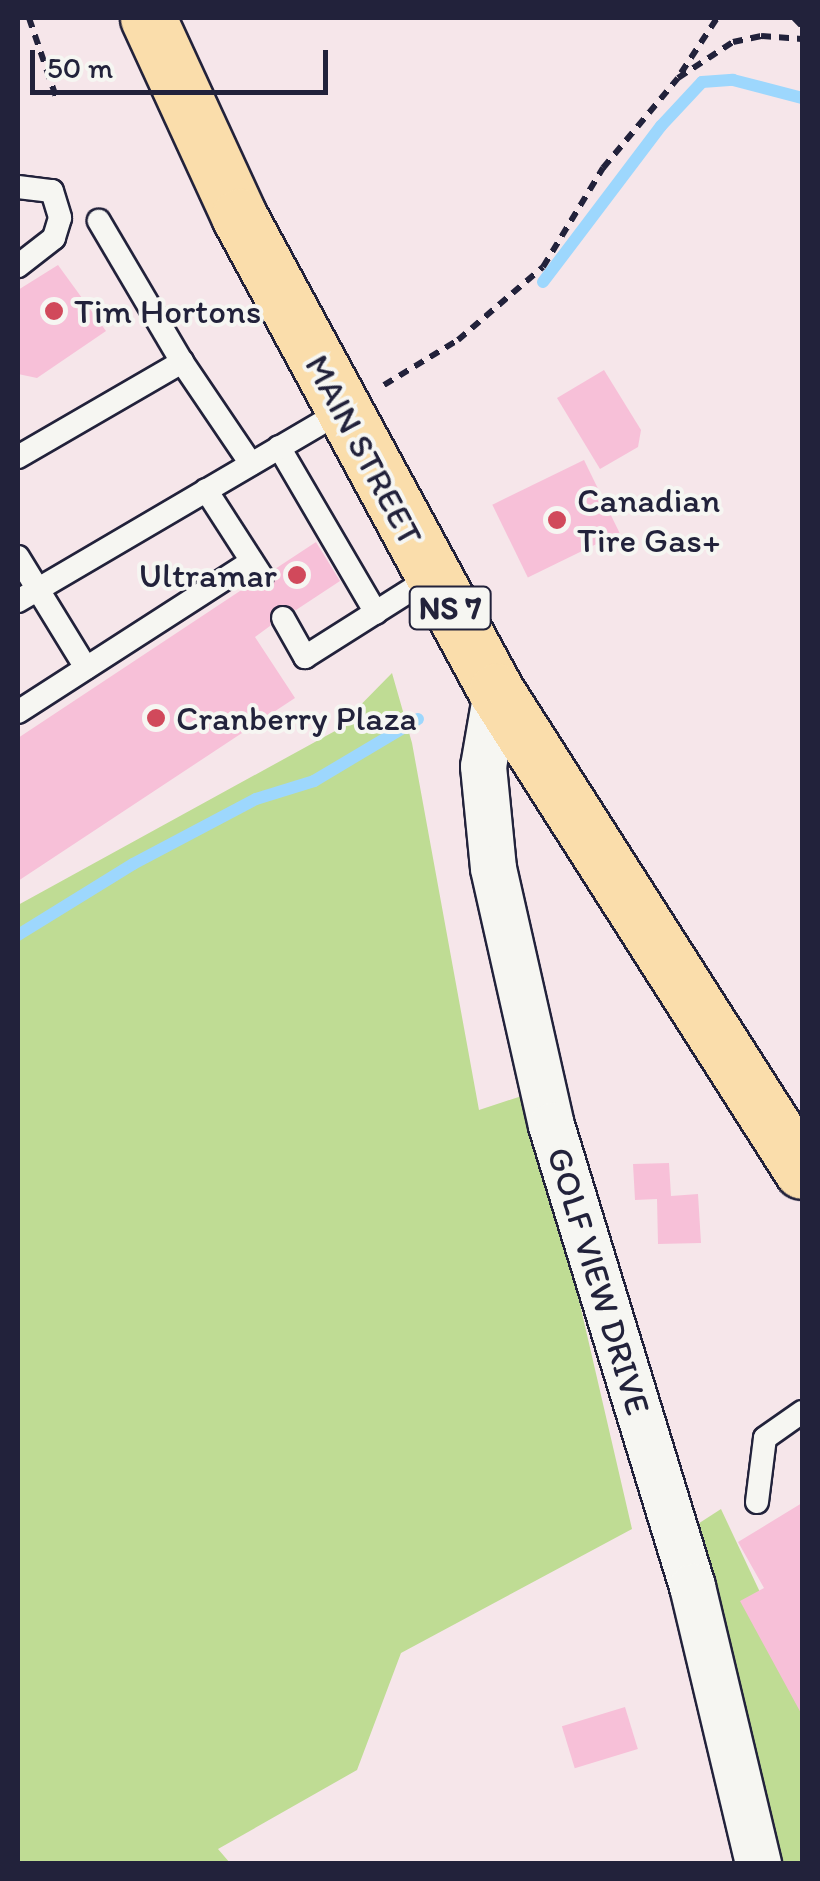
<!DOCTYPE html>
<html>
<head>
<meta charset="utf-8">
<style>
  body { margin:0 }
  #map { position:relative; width:820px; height:1881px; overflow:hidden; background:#f6e6ea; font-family:Itim,sans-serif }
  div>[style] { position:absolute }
  .green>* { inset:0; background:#bfdc94 }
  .stream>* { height:12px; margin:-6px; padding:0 6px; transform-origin:6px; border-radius:6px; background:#9dd7fd }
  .building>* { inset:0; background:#f7c0d8; transform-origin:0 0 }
  .path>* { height:6px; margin-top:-3px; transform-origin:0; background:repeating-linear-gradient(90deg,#22223b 0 10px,transparent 0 18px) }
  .roads { filter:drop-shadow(2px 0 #22223b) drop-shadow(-2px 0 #22223b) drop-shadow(0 2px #22223b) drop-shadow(0 -2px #22223b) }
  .lane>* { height:22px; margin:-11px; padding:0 11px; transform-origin:11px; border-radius:11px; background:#f6f6f2 }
  .street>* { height:45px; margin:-22.5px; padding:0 22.5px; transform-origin:22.5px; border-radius:22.5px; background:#f6f6f2 }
  .primary>* { height:55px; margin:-27.5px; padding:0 27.5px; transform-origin:27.5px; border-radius:27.5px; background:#faddab }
  .dots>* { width:28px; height:28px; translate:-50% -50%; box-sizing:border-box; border:5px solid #f6f6f2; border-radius:50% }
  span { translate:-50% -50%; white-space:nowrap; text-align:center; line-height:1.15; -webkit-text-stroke:8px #f6f6f2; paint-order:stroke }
  .shield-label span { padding:2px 8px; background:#f6f6f2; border:2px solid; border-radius:8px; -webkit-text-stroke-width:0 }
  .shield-label { font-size:32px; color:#22223b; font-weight:700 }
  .poi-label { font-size:35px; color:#22223b }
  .left { translate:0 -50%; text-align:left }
  .right { translate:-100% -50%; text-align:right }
  .street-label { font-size:35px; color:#22223b }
  .frame { position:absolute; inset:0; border:20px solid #22223b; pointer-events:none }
  .scale { position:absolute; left:30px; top:50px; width:298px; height:45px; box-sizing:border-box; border:5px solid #22223b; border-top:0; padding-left:12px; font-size:30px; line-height:35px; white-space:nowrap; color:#22223b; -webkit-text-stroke:8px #f6f6f2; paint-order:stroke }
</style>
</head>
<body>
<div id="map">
  <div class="green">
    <div style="clip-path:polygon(392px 673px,412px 743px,479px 1110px,531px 1093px,632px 1529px,401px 1653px,357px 1770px,218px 1849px,230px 1863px,18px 1863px,18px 905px,335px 731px)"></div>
    <div style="clip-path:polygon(721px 1509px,802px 1682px,802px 1863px,768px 1863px,687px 1531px)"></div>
  </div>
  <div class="stream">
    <div style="left:543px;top:282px;width:196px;rotate:-52.9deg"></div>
    <div style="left:661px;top:126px;width:60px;rotate:-47deg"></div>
    <div style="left:702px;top:82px;width:31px;rotate:-4deg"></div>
    <div style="left:733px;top:80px;width:71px;rotate:14.6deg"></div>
    <div style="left:18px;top:935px;width:135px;rotate:-31.7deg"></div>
    <div style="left:133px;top:864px;width:139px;rotate:-27.9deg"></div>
    <div style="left:256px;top:799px;width:61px;rotate:-17.2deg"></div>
    <div style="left:314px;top:781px;width:121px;rotate:-30.8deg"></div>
  </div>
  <div class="building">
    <div style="clip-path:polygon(58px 265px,106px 331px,37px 378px,18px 374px,18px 290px)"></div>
    <div style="clip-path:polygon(604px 370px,641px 430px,638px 447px,600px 469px,557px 398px)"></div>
    <div style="left:584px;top:460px;width:81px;height:102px;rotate:64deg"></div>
    <div style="clip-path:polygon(316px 542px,340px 581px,296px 610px,275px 606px,270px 626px,255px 637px,295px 698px,18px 881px,18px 738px,249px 585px,271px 589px,275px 569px)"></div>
    <div style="clip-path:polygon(669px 1163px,671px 1196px,698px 1194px,701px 1243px,658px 1244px,657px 1199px,635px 1200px,633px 1164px)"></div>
    <div style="clip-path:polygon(802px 1503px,802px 1715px,740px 1601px,764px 1588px,738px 1542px)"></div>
    <div style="left:625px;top:1707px;width:44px;height:66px;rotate:73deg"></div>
  </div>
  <div class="path">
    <div style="left:29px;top:18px;width:87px;rotate:71.1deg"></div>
    <div style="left:794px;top:18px;width:11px;rotate:45deg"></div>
    <div style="left:681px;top:73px;width:66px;rotate:-56.8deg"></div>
    <div style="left:384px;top:385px;width:87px;rotate:-31.3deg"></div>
    <div style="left:458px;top:340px;width:112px;rotate:-40.7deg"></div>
    <div style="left:543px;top:267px;width:116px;rotate:-58.8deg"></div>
    <div style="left:603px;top:168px;width:117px;rotate:-50.2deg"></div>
    <div style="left:678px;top:78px;width:66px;rotate:-33.2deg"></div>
    <div style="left:733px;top:42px;width:29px;rotate:-12deg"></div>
    <div style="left:761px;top:36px;width:41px;rotate:4.2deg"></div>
  </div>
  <div class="roads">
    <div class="lane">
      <div style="left:18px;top:187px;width:34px;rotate:7deg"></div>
      <div style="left:52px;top:191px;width:28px;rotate:73deg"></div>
      <div style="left:60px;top:218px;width:21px;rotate:107deg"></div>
      <div style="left:54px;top:238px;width:46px;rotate:142.1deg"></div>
      <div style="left:182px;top:362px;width:123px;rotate:55.9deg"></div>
      <div style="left:279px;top:447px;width:192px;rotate:59.7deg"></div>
      <div style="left:18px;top:457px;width:190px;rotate:-30.1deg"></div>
      <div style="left:182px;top:362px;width:164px;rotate:-120.5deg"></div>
      <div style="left:206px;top:490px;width:103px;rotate:57.2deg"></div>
      <div style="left:18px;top:557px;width:130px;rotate:58.5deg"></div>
      <div style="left:18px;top:601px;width:376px;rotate:-30.4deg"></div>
      <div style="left:283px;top:618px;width:45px;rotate:60.6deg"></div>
      <div style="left:305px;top:657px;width:151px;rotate:-32.3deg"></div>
      <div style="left:18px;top:712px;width:278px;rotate:-32.8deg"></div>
      <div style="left:757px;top:1502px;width:64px;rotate:-82.9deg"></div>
      <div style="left:765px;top:1438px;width:45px;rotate:-35.1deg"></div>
    </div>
    <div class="street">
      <div style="left:496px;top:691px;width:76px;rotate:99.8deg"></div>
      <div style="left:483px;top:766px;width:102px;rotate:84.4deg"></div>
      <div style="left:493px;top:868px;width:263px;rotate:77.3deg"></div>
      <div style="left:551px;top:1125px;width:482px;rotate:73deg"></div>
      <div style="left:692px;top:1586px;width:286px;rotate:76.6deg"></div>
    </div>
    <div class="primary">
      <div style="left:148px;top:18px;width:218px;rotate:65.3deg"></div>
      <div style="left:239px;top:216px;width:540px;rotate:61.58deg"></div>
      <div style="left:496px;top:691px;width:569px;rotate:57.48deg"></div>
    </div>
  </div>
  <div class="dots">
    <div style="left:54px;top:311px;background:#d1495b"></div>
    <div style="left:557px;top:520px;background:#d1495b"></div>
    <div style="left:297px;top:575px;background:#d1495b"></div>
    <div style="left:156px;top:718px;background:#d1495b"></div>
  </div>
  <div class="shield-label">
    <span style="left:450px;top:608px">NS 7</span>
  </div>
  <div class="poi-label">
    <span class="left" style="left:74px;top:311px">Tim Hortons</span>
    <span class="left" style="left:577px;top:520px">Canadian<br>Tire Gas+</span>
    <span class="right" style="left:277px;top:575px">Ultramar</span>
    <span class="left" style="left:176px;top:718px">Cranberry Plaza</span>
  </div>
  <div class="street-label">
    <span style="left:364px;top:450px;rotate:62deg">MAIN STREET</span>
    <span style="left:599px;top:1281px;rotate:73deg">GOLF VIEW DRIVE</span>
  </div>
  <div class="frame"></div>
  <div class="scale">50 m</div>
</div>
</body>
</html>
